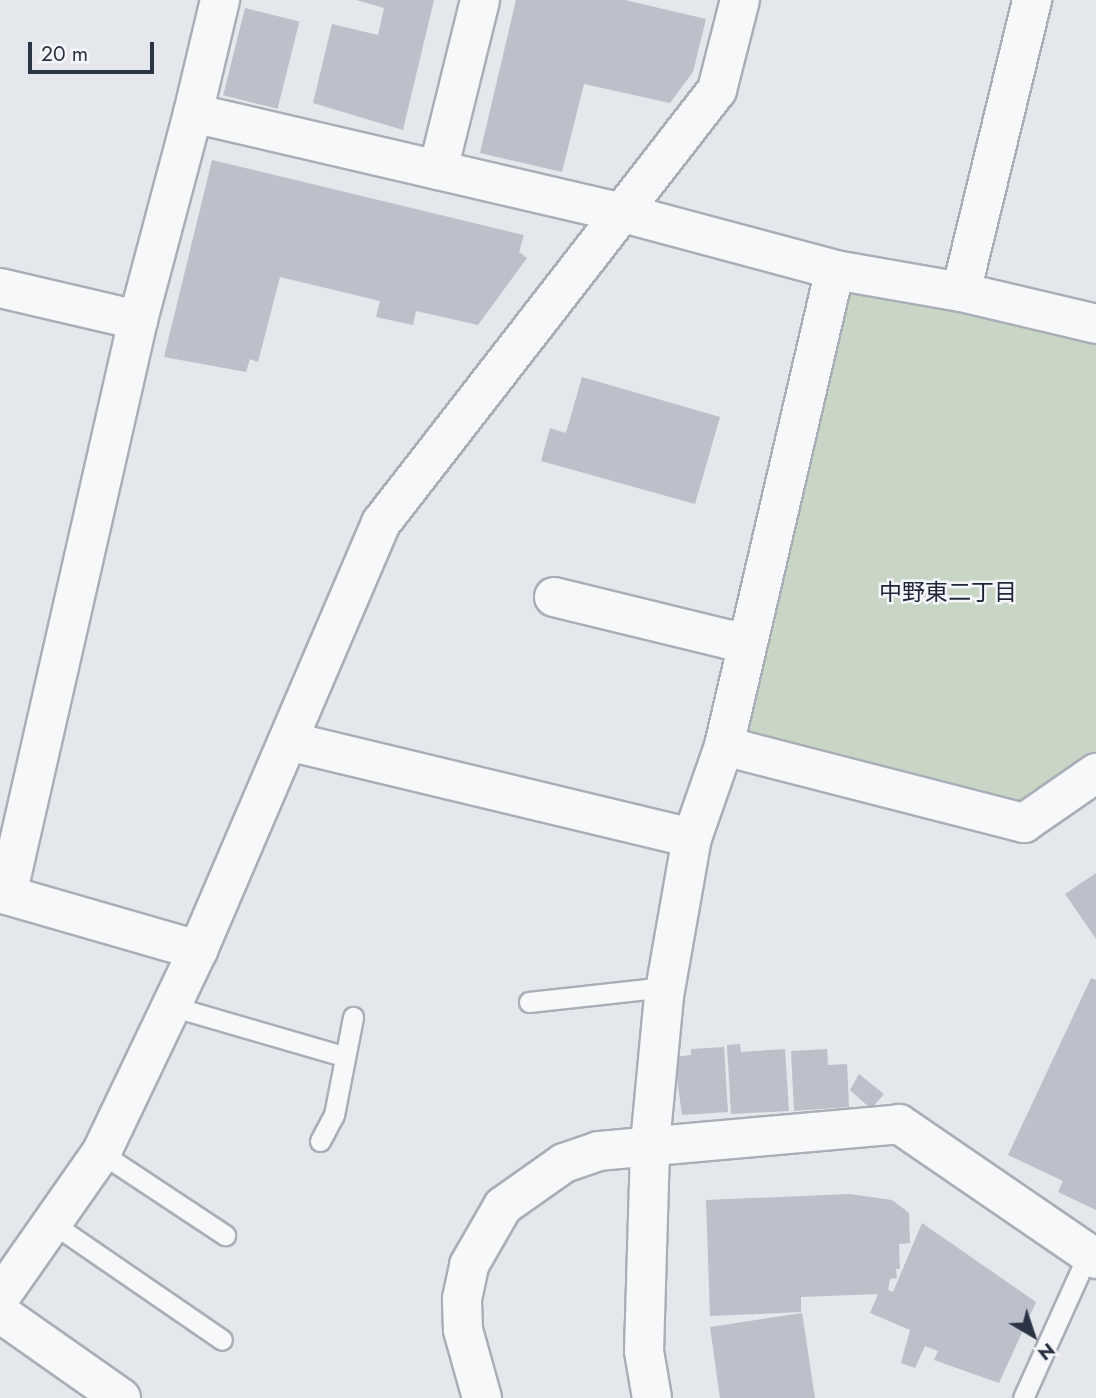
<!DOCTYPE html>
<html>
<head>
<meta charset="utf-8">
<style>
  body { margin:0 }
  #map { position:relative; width:1096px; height:1398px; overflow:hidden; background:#e4e7ec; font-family:Jost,"Noto Sans JP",sans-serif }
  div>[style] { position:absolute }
  .green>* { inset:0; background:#c9d6c5 }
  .building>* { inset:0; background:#bbc0ca; transform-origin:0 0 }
  .roads { filter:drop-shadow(2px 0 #a9aeb7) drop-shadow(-2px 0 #a9aeb7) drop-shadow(0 2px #a9aeb7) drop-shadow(0 -2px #a9aeb7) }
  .service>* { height:19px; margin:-9.5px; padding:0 9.5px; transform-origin:9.5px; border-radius:9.5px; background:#f7f8fa }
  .minor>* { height:38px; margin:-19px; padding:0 19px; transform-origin:19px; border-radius:19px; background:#f7f8fa }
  span { translate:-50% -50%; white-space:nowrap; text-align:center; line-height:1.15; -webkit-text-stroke:5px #f4f6f9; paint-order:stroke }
  .neighbourhood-label { font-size:23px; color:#1d2536 }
  .north { position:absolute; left:998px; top:1300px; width:70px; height:70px; -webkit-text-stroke:5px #f4f6f9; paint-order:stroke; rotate:141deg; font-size:19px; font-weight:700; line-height:28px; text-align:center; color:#2b3445 }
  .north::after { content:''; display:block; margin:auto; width:24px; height:32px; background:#2b3445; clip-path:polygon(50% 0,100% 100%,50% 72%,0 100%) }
  .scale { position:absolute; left:28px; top:42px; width:126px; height:32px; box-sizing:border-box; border:4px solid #2b3445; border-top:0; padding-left:9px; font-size:21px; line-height:24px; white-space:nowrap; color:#2b3445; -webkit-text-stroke:5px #f4f6f9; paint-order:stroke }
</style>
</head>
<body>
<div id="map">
  <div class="green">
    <div style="clip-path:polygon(854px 291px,1096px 341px,1096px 752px,1029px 798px,1008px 802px,752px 742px,741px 725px,843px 298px)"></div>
  </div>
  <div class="building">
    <div style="clip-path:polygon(356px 0,434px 0,403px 130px,313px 103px,332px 24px,378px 35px,384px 8px)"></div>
    <div style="clip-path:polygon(516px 0,625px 0,706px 19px,693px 72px,670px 103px,584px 84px,562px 172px,480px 153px)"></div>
    <div style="left:245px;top:8px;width:56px;height:90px;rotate:14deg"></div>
    <div style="clip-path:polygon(212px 160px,524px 235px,519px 252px,527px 258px,478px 325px,416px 311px,413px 325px,376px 317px,380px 301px,280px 277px,258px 362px,250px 359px,246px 372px,164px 357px)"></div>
    <div style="clip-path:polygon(582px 377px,720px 417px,695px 504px,541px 461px,550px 428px,566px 433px)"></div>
    <div style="clip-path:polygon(1096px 873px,1096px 939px,1065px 894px)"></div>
    <div style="clip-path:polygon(1091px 978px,1096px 980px,1096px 1210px,1058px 1192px,1063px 1181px,1008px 1155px)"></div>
    <div style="clip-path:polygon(740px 1044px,741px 1052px,785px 1049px,789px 1111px,731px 1114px,727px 1045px)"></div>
    <div style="clip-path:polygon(724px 1047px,728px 1112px,682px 1115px,674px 1057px,691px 1055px,691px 1049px)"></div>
    <div style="clip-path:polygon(827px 1049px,828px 1065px,847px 1064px,849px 1107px,794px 1111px,791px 1051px)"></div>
    <div style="clip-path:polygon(859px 1074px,884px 1094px,871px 1109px,850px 1090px)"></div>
    <div style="clip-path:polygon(849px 1194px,892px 1200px,909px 1213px,910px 1243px,899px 1244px,900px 1269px,896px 1269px,897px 1278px,890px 1279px,888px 1290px,893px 1292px,922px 1223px,1036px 1302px,999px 1383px,934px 1360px,938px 1351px,925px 1346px,915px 1368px,901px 1363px,910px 1330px,870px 1313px,878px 1294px,801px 1297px,801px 1312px,710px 1316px,706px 1200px)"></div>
    <div style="clip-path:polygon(802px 1313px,815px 1398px,720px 1398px,710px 1327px)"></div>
  </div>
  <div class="roads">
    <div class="service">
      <div style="left:529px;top:1002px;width:119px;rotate:-6.3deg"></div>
      <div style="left:647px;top:989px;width:18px;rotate:22deg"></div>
      <div style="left:171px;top:1006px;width:179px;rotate:16.2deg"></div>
      <div style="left:320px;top:1141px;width:30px;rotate:-62deg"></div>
      <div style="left:334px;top:1115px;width:100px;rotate:-79deg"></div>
      <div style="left:101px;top:1153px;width:149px;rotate:33.5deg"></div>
      <div style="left:52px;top:1223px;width:206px;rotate:34.5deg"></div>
      <div style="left:1023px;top:1398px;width:158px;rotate:-65.7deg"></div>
    </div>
    <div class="minor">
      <div style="left:220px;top:0;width:116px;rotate:103.4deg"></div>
      <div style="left:193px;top:113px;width:441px;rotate:13.1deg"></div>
      <div style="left:623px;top:213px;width:220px;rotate:15deg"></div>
      <div style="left:835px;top:270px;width:128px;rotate:9.9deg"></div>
      <div style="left:961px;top:292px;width:139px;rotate:13.3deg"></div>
      <div style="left:438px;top:170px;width:175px;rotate:-76.1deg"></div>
      <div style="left:0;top:288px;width:142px;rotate:13.1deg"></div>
      <div style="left:138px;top:320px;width:590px;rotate:102.83deg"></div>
      <div style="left:7px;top:895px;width:199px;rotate:16.1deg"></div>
      <div style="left:198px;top:950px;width:225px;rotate:115.5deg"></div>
      <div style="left:101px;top:1153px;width:176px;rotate:125deg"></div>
      <div style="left:961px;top:292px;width:301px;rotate:-76.3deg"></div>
      <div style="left:138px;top:320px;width:214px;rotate:-75.1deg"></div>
      <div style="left:554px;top:597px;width:181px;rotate:13.7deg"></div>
      <div style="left:730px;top:640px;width:19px;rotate:-6deg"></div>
      <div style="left:288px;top:741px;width:415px;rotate:13.5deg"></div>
      <div style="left:724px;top:746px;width:310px;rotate:14.4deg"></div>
      <div style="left:1024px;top:823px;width:88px;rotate:-34.8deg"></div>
      <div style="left:198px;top:950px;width:465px;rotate:-66.8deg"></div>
      <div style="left:381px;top:523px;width:548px;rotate:-52.19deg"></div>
      <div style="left:717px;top:90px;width:93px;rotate:-75.7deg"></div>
      <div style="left:0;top:1313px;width:148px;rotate:35.1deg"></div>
      <div style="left:482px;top:1398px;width:71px;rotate:-105.6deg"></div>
      <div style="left:463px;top:1330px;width:31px;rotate:-92deg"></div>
      <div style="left:462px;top:1299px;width:35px;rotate:-78deg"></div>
      <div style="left:469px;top:1265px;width:68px;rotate:-60deg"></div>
      <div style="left:503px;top:1206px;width:75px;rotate:-35.2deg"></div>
      <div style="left:564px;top:1163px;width:37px;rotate:-19deg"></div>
      <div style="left:599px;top:1151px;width:301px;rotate:-5.1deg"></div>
      <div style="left:899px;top:1124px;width:239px;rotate:34.4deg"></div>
      <div style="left:652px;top:1398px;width:48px;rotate:-99.7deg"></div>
      <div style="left:644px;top:1351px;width:207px;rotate:-88.3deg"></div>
      <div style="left:650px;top:1144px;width:149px;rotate:-84.6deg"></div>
      <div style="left:664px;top:996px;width:160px;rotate:-80deg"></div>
      <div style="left:692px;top:838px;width:97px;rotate:-70.8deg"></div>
      <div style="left:724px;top:746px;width:489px;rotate:-76.9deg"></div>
    </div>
  </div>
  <div class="neighbourhood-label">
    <span style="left:948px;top:592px">中野東二丁目</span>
  </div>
  <div class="north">N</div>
  <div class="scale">20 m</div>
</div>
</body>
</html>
